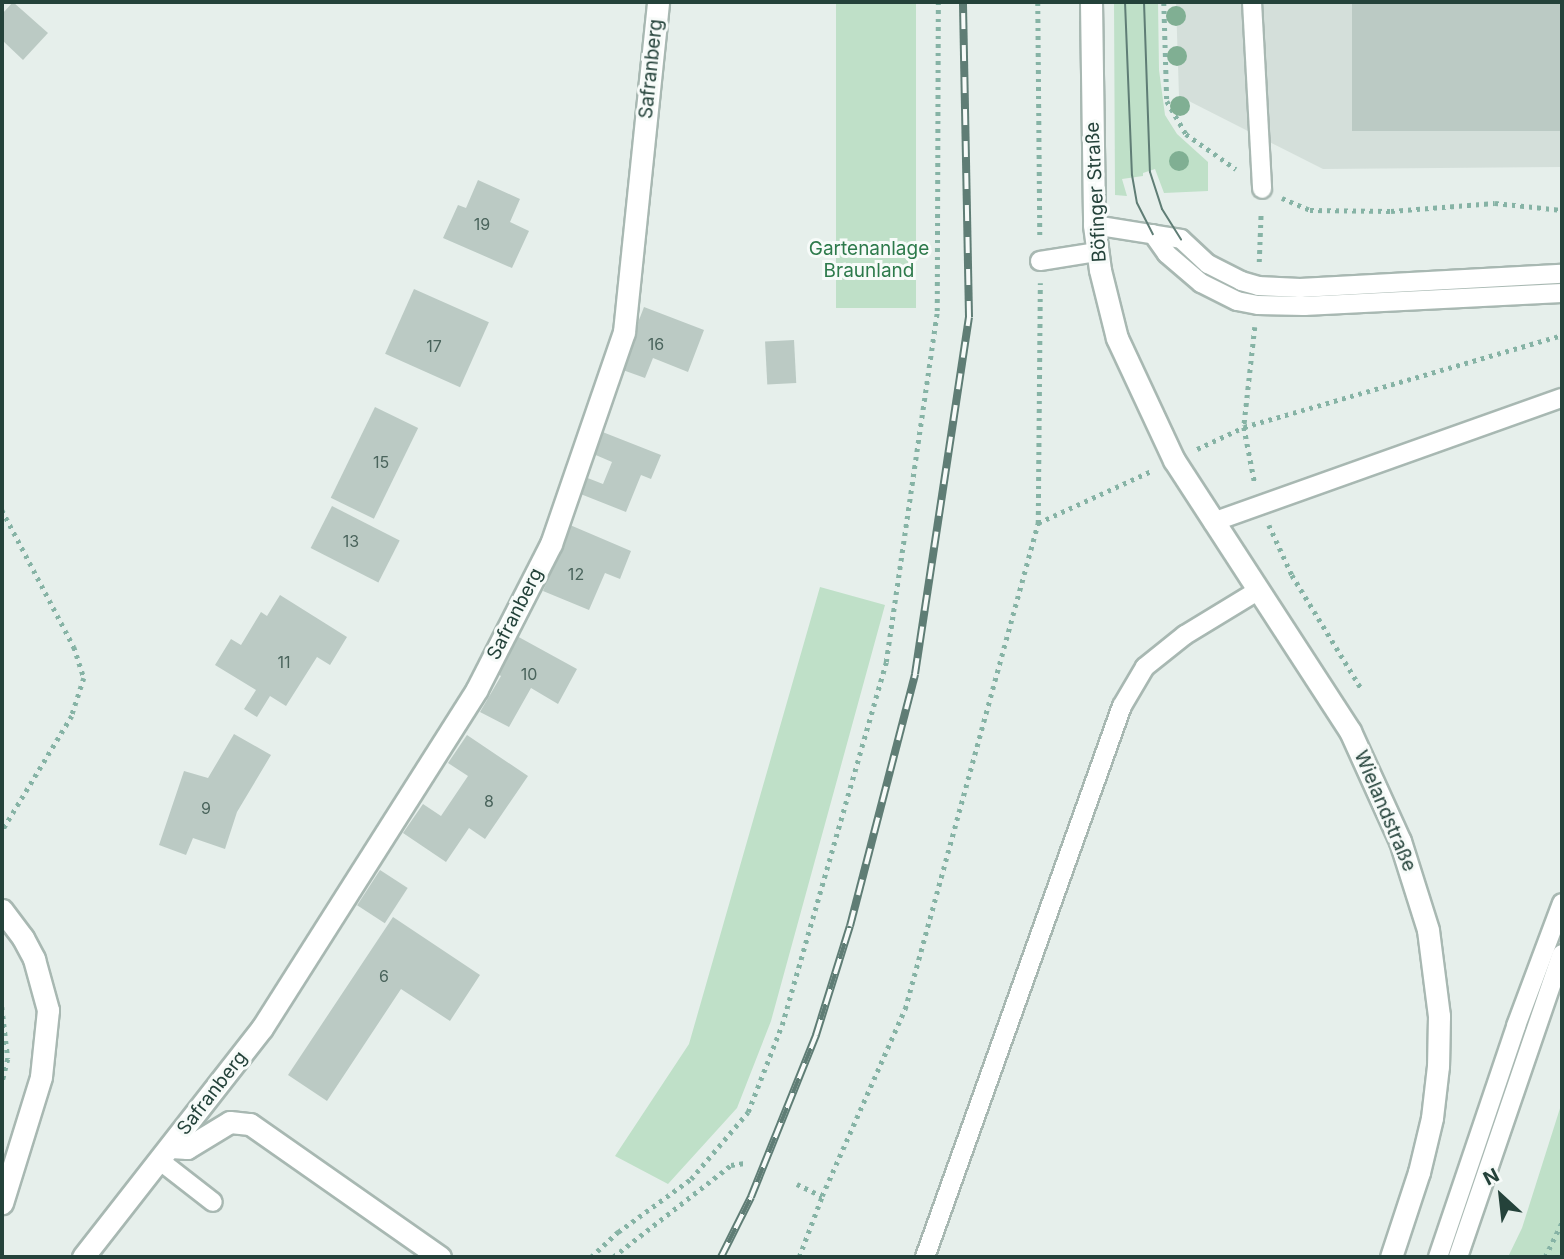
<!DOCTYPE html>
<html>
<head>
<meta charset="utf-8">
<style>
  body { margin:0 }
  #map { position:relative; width:1564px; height:1259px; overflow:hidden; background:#e6efeb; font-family:Inter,sans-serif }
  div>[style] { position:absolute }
  .built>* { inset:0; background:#d4dfda }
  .green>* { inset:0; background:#bfe0c8; transform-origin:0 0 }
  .building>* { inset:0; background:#bbcac4; transform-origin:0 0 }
  .path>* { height:4.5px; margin-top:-2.25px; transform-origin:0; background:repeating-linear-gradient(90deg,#86b3a5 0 3.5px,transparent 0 8.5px) }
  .roads { filter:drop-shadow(2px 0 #a8b8b2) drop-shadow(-2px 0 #a8b8b2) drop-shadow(0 2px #a8b8b2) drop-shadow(0 -2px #a8b8b2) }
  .service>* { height:18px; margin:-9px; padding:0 9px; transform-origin:9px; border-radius:9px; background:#fff }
  .minor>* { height:21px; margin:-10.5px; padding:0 10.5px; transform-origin:10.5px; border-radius:10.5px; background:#fff }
  .tertiary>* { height:21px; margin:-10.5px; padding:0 10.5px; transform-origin:10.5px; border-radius:10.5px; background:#fff }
  .secondary>* { height:21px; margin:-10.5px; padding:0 10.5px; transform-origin:10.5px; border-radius:10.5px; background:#fff }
  .tram>* { height:2px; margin:-1px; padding:0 1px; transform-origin:1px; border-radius:1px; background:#5f7d75 }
  .rail>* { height:8px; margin-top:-4px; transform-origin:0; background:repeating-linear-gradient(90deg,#f7fbf9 0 16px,#5f7d75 0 32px); box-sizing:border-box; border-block:2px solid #5f7d75 }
  .trees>* { width:20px; height:20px; margin:-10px; border-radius:50%; background:#80af93 }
  span { translate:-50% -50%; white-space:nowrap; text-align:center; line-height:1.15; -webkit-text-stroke:6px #f7fbf9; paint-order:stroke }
  .number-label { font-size:16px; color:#4a645c }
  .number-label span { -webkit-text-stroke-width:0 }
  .street-label { font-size:19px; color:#24423a }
  .park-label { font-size:19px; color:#2d7a4b }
  .frame { position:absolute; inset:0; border:4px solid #24423a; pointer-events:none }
  .north { position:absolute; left:1466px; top:1161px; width:70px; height:70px; -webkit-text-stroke:5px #f7fbf9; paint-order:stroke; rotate:333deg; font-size:19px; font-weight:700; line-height:28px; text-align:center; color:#24423a }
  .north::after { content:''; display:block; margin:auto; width:24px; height:32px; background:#24423a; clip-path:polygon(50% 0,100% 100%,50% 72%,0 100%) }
</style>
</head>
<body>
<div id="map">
  <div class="built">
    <div style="clip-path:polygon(1176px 2px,1562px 2px,1562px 167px,1323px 169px,1179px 96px)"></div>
  </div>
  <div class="green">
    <div style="left:836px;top:2px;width:80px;height:306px"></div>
    <div style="clip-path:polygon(1114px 2px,1158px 2px,1159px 70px,1165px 115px,1177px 134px,1208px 162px,1208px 191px,1164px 193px,1155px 169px,1143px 173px,1143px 176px,1122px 179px,1127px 196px,1115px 195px)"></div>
    <div style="clip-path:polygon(820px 587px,885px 605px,771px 1021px,737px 1108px,668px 1184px,615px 1156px,689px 1044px)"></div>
    <div style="clip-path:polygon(1562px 1102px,1562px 1257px,1508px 1257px,1522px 1228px)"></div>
  </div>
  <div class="building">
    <div style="clip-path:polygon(13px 2px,48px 33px,23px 60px,2px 40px,2px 14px)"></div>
    <div style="left:1352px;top:2px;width:210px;height:129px"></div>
    <div style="clip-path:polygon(478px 180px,520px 199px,510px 222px,529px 231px,512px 268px,443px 238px,458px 205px,466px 208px)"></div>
    <div style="left:414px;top:289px;width:82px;height:71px;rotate:24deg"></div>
    <div style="clip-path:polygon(644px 307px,704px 330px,688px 372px,653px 358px,645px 378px,620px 369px)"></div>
    <div style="left:794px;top:340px;width:43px;height:29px;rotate:87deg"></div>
    <div style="left:375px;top:407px;width:48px;height:101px;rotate:26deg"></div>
    <div style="clip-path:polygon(600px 431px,661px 455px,651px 479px,641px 475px,626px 512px,578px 493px,585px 477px,603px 484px,612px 462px,591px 453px)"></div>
    <div style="left:332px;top:506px;width:76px;height:47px;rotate:27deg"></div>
    <div style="clip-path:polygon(570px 525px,631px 551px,620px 579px,605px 573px,589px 610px,543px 591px)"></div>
    <div style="clip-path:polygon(280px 595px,347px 637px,330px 665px,317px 657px,286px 706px,270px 696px,257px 717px,244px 709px,256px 690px,215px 665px,231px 639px,241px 645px,261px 612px,267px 616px)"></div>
    <div style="clip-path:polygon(515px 635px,577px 669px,558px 704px,531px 688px,509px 727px,480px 712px,501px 676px,494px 672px)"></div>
    <div style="clip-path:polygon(234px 734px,271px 755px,237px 812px,225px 849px,193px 838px,186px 855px,159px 845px,184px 771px,208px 778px)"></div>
    <div style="clip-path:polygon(467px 735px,528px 776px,485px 839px,469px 828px,446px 862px,403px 833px,423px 804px,441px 816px,468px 776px,448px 763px)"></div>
    <div style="left:380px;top:870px;width:33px;height:42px;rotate:33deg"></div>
    <div style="clip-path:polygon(393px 917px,480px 975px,450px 1021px,401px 989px,327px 1101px,288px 1075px)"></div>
  </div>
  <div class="path">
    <div style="left:1038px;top:2px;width:237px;rotate:89.5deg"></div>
    <div style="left:1164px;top:2px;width:99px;rotate:88.3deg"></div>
    <div style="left:1167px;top:101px;width:38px;rotate:60deg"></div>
    <div style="left:1186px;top:134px;width:61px;rotate:35deg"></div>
    <div style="left:1282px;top:198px;width:30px;rotate:23deg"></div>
    <div style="left:1310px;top:210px;width:81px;rotate:0.7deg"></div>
    <div style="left:1391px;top:211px;width:104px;rotate:-4.4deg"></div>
    <div style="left:1495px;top:203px;width:67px;rotate:6deg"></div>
    <div style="left:1259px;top:262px;width:51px;rotate:-87.8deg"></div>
    <div style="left:1255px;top:327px;width:101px;rotate:96.3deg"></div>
    <div style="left:1244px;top:427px;width:58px;rotate:79.1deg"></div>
    <div style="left:1197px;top:449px;width:52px;rotate:-25.1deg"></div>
    <div style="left:1244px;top:427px;width:331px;rotate:-16.1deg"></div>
    <div style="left:2px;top:510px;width:155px;rotate:62.3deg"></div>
    <div style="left:74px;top:647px;width:33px;rotate:72deg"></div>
    <div style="left:84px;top:678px;width:40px;rotate:108deg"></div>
    <div style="left:72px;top:716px;width:135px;rotate:121.3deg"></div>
    <div style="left:1038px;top:523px;width:124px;rotate:-24.7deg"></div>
    <div style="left:1269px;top:525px;width:55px;rotate:65.3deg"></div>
    <div style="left:1292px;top:575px;width:132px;rotate:58.6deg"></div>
    <div style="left:2px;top:1007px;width:52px;rotate:83.4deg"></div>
    <div style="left:8px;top:1059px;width:25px;rotate:104deg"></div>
    <div style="left:797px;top:1184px;width:28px;rotate:26deg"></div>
    <div style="left:591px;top:1257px;width:37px;rotate:-43deg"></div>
    <div style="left:618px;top:1232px;width:90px;rotate:-36deg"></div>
    <div style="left:691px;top:1179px;width:88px;rotate:-49.6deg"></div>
    <div style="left:748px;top:1112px;width:93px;rotate:-68.7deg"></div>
    <div style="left:782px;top:1025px;width:378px;rotate:-74deg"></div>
    <div style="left:886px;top:662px;width:355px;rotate:-81.7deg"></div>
    <div style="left:937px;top:311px;width:309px;rotate:-89.8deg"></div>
    <div style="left:613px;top:1257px;width:150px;rotate:-37.9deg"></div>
    <div style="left:731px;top:1165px;width:14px;rotate:-8deg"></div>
    <div style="left:799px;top:1257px;width:65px;rotate:-69.3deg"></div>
    <div style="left:822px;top:1196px;width:205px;rotate:-66.1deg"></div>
    <div style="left:905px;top:1009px;width:504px;rotate:-74.7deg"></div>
    <div style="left:1038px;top:523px;width:240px;rotate:-89.5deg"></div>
    <div style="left:1545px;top:1257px;width:39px;rotate:-64deg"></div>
  </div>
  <div class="roads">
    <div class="service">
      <div style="left:1252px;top:2px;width:187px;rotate:86.9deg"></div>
      <div style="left:1094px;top:225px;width:88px;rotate:9.1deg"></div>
      <div style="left:1181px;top:239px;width:37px;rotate:43deg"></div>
      <div style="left:1208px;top:264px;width:37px;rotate:27deg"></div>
      <div style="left:1241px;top:281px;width:18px;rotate:16deg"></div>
      <div style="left:1258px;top:286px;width:42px;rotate:2.7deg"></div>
      <div style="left:1300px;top:288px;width:262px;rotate:-3.1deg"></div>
      <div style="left:1153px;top:234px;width:24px;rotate:55deg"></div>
      <div style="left:1167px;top:254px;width:45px;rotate:40.5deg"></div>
      <div style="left:1201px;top:283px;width:40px;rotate:26.6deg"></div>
      <div style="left:1237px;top:301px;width:21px;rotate:11deg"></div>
      <div style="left:1258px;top:305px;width:46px;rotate:1.2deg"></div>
      <div style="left:1304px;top:306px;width:258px;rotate:-2.9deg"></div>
      <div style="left:1040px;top:261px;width:58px;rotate:-9deg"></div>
      <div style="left:1213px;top:522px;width:370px;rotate:-19.6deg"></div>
      <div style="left:159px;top:1160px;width:68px;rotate:37.9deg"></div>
      <div style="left:925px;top:1257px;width:585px;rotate:-70.33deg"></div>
      <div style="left:1122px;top:706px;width:45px;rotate:-59.5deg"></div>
      <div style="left:1145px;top:667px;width:51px;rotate:-38.7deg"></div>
      <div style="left:1185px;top:635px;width:87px;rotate:-31.3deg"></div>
      <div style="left:1438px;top:1257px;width:244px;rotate:-71.3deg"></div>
      <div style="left:1516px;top:1026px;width:131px;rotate:-69.5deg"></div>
      <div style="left:1458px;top:1257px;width:320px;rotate:-71.1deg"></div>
    </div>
    <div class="minor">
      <div style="left:171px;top:1147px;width:16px;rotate:4deg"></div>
      <div style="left:187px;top:1148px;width:50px;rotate:-31.2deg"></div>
      <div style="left:230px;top:1122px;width:20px;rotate:6deg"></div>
      <div style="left:250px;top:1124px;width:232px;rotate:35deg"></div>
      <div style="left:83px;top:1257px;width:291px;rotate:-52deg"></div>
      <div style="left:262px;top:1028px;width:401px;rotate:-57.6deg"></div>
      <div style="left:477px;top:689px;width:163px;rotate:-63deg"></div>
      <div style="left:551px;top:544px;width:224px;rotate:-71deg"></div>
      <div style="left:624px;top:332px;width:332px;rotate:-84.1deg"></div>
    </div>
    <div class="tertiary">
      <div style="left:1091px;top:2px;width:223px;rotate:89.2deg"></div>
      <div style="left:1094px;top:225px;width:45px;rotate:82.4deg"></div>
      <div style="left:1100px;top:270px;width:70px;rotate:76deg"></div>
      <div style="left:1117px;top:338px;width:135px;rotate:65deg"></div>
      <div style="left:1174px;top:460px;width:323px;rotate:57deg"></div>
      <div style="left:1350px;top:731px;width:121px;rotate:65.6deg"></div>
      <div style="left:1400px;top:841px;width:93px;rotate:72.5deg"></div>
      <div style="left:1428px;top:930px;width:87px;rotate:82.7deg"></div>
      <div style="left:1439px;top:1016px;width:50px;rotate:91.1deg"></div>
      <div style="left:1438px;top:1066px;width:52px;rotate:96.6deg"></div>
      <div style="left:1432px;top:1118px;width:56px;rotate:103.5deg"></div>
      <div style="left:1419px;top:1172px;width:89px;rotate:108.2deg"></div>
    </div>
    <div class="secondary">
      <div style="left:2px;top:910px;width:35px;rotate:53deg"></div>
      <div style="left:23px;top:938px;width:24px;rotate:62deg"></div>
      <div style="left:34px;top:959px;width:53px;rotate:74.6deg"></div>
      <div style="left:48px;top:1010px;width:67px;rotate:96deg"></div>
      <div style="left:41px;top:1077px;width:132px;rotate:107.2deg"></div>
    </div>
  </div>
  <div class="tram">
    <div style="left:1125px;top:2px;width:173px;rotate:87.7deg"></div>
    <div style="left:1132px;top:175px;width:28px;rotate:80deg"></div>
    <div style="left:1137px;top:203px;width:35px;rotate:63deg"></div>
    <div style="left:1144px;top:2px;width:170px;rotate:88deg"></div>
    <div style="left:1150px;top:172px;width:39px;rotate:72deg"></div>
    <div style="left:1162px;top:209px;width:36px;rotate:58deg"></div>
  </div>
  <div class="rail">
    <div style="left:721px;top:1257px;width:67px;rotate:-63.4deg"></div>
    <div style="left:751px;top:1197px;width:175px;rotate:-68.1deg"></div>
    <div style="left:816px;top:1035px;width:114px;rotate:-72.7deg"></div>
    <div style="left:850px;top:926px;width:260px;rotate:-75.5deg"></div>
    <div style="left:915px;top:674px;width:361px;rotate:-81.4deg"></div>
    <div style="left:969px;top:317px;width:315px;rotate:-91.1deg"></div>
  </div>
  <div class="trees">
    <div style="left:1176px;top:16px"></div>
    <div style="left:1177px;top:56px"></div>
    <div style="left:1180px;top:106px"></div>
    <div style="left:1179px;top:161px"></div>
  </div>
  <div class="number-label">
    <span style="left:482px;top:224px">19</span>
    <span style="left:656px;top:344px">16</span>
    <span style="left:434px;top:346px">17</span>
    <span style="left:381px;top:462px">15</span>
    <span style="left:351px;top:541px">13</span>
    <span style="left:576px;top:574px">12</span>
    <span style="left:284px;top:662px">11</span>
    <span style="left:529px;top:674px">10</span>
    <span style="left:489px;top:801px">8</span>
    <span style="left:206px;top:808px">9</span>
    <span style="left:384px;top:976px">6</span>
  </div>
  <div class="street-label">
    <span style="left:651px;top:69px;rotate:-84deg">Safranberg</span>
    <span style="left:1096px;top:192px;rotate:-93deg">Böfinger Straße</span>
    <span style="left:515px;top:614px;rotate:-63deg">Safranberg</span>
    <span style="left:1385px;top:811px;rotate:67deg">Wielandstraße</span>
    <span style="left:212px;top:1093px;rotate:-52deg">Safranberg</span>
  </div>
  <div class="park-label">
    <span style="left:869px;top:260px">Gartenanlage<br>Braunland</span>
  </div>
  <div class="frame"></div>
  <div class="north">N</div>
</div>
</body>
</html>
